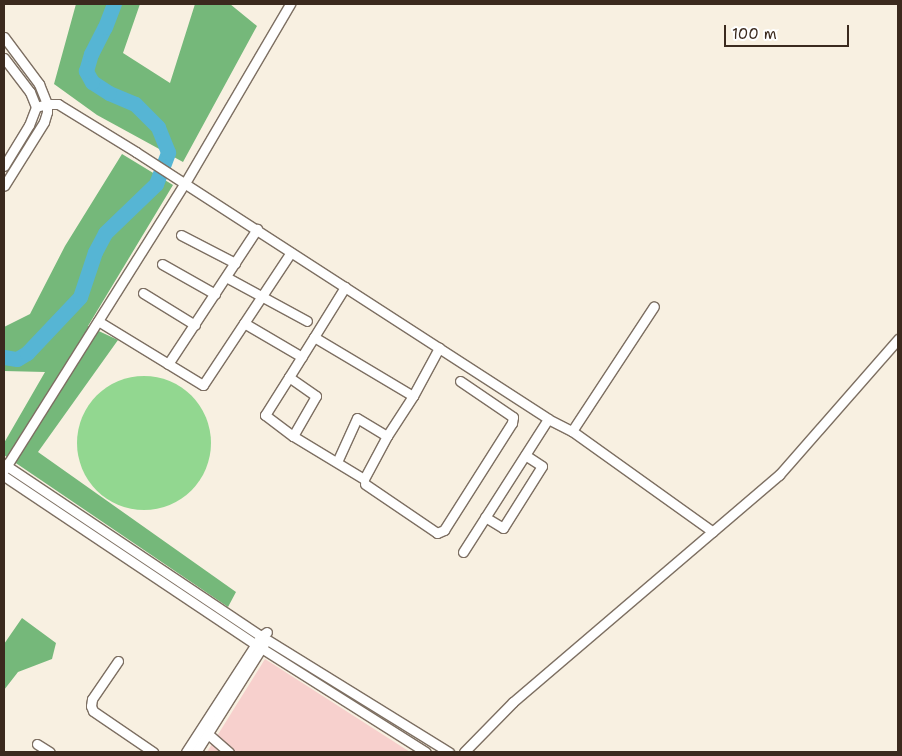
<!DOCTYPE html>
<html>
<head>
<meta charset="utf-8">
<style>
  body { margin:0 }
  #map { position:relative; width:902px; height:756px; overflow:hidden; background:#f8f0e1; font-family:"Shantell Sans",sans-serif }
  div>[style] { position:absolute }
  .built>* { inset:0; background:#f7d0cd }
  .green>* { inset:0; background:#92d790 }
  .round { border-radius:50% }
  .forest>* { inset:0; background:#75b87a }
  .river>* { height:15px; margin:-7.5px; padding:0 7.5px; transform-origin:7.5px; border-radius:7.5px; background:#56b5d4 }
  .roads { filter:drop-shadow(1px 0 #7d6f62) drop-shadow(-1px 0 #7d6f62) drop-shadow(0 1px #7d6f62) drop-shadow(0 -1px #7d6f62) }
  .minor>* { height:9px; margin:-4.5px; padding:0 4.5px; transform-origin:4.5px; border-radius:4.5px; background:#fff }
  span { translate:-50% -50%; white-space:nowrap; text-align:center; line-height:1.15; -webkit-text-stroke:4px #fff; paint-order:stroke }
  .frame { position:absolute; inset:0; border:5px solid #3b2a1e; pointer-events:none }
  .scale { position:absolute; left:724px; top:25px; width:125px; height:22px; box-sizing:border-box; border:2px solid #3b2a1e; border-top:0; padding-left:6px; font-size:15px; line-height:18px; white-space:nowrap; color:#3b2a1e; -webkit-text-stroke:4px #fff; paint-order:stroke }
</style>
</head>
<body>
<div id="map">
  <div class="built">
    <div style="clip-path:polygon(265px 659px,410px 752px,207px 752px)"></div>
  </div>
  <div class="green">
    <div class="round" style="left:77px;top:376px;width:134px;height:134px"></div>
  </div>
  <div class="forest">
    <div style="clip-path:polygon(76px 4px,140px 4px,123px 53px,170px 83px,195px 4px,230px 4px,257px 26px,183px 162px,97px 115px,54px 84px)"></div>
    <div style="clip-path:polygon(122px 154px,173px 185px,88px 326px,118px 340px,38px 452px,236px 592px,228px 607px,4px 455px,4px 443px,45px 372px,4px 371px,4px 327px,30px 314px,65px 246px)"></div>
    <div style="clip-path:polygon(22px 618px,56px 643px,52px 659px,18px 672px,4px 690px,4px 644px)"></div>
  </div>
  <div class="river">
    <div style="left:4px;top:357px;width:13px;rotate:9deg"></div>
    <div style="left:17px;top:359px;width:12px;rotate:-31deg"></div>
    <div style="left:27px;top:353px;width:77px;rotate:-46.6deg"></div>
    <div style="left:80px;top:297px;width:47px;rotate:-71.6deg"></div>
    <div style="left:95px;top:252px;width:21px;rotate:-62deg"></div>
    <div style="left:105px;top:233px;width:71px;rotate:-43.9deg"></div>
    <div style="left:156px;top:184px;width:34px;rotate:-69deg"></div>
    <div style="left:168px;top:152px;width:27px;rotate:-112deg"></div>
    <div style="left:158px;top:127px;width:33px;rotate:-135deg"></div>
    <div style="left:135px;top:104px;width:28px;rotate:-157deg"></div>
    <div style="left:109px;top:93px;width:20px;rotate:-147deg"></div>
    <div style="left:92px;top:82px;width:13px;rotate:-119deg"></div>
    <div style="left:86px;top:71px;width:18px;rotate:-74deg"></div>
    <div style="left:91px;top:54px;width:30px;rotate:-63deg"></div>
    <div style="left:105px;top:27px;width:25px;rotate:-69deg"></div>
  </div>
  <div class="roads">
    <div class="minor">
      <div style="left:4px;top:37px;width:59px;rotate:53.3deg"></div>
      <div style="left:39px;top:84px;width:22px;rotate:68deg"></div>
      <div style="left:47px;top:104px;width:8px;rotate:90deg"></div>
      <div style="left:47px;top:112px;width:10px;rotate:107deg"></div>
      <div style="left:44px;top:122px;width:75px;rotate:122deg"></div>
      <div style="left:4px;top:58px;width:43px;rotate:52.6deg"></div>
      <div style="left:30px;top:92px;width:16px;rotate:68deg"></div>
      <div style="left:36px;top:107px;width:19px;rotate:111deg"></div>
      <div style="left:29px;top:125px;width:48px;rotate:121.4deg"></div>
      <div style="left:36px;top:107px;width:11px;rotate:-15deg"></div>
      <div style="left:47px;top:104px;width:11px"></div>
      <div style="left:58px;top:104px;width:92px;rotate:31.6deg"></div>
      <div style="left:136px;top:152px;width:491px;rotate:32.9deg"></div>
      <div style="left:548px;top:419px;width:27px;rotate:27deg"></div>
      <div style="left:572px;top:431px;width:173px;rotate:35.6deg"></div>
      <div style="left:181px;top:235px;width:61px;rotate:27.4deg"></div>
      <div style="left:162px;top:264px;width:61px;rotate:29.5deg"></div>
      <div style="left:226px;top:277px;width:92px;rotate:28.5deg"></div>
      <div style="left:143px;top:293px;width:61px;rotate:31.6deg"></div>
      <div style="left:98px;top:321px;width:123px;rotate:31.4deg"></div>
      <div style="left:203px;top:385px;width:159px;rotate:-56.5deg"></div>
      <div style="left:244px;top:323px;width:67px;rotate:30.4deg"></div>
      <div style="left:168px;top:364px;width:162px;rotate:-56.6deg"></div>
      <div style="left:289px;top:377px;width:47px;rotate:-58deg"></div>
      <div style="left:413px;top:396px;width:55px;rotate:-61.6deg"></div>
      <div style="left:572px;top:431px;width:149px;rotate:-56.7deg"></div>
      <div style="left:293px;top:436px;width:46px;rotate:-60.1deg"></div>
      <div style="left:316px;top:396px;width:33px;rotate:-145deg"></div>
      <div style="left:289px;top:377px;width:45px;rotate:122.3deg"></div>
      <div style="left:265px;top:415px;width:35px;rotate:37deg"></div>
      <div style="left:293px;top:436px;width:83px;rotate:31.2deg"></div>
      <div style="left:364px;top:479px;width:49px;rotate:-61.9deg"></div>
      <div style="left:387px;top:436px;width:48px;rotate:-57deg"></div>
      <div style="left:413px;top:396px;width:115px;rotate:-149.2deg"></div>
      <div style="left:314px;top:337px;width:59px;rotate:-58.2deg"></div>
      <div style="left:337px;top:462px;width:48px;rotate:-65.6deg"></div>
      <div style="left:357px;top:418px;width:35px;rotate:31deg"></div>
      <div style="left:4px;top:464px;width:309px;rotate:33.8deg"></div>
      <div style="left:261px;top:636px;width:221px;rotate:31.7deg"></div>
      <div style="left:4px;top:470px;width:339px;rotate:-57.8deg"></div>
      <div style="left:185px;top:183px;width:208px;rotate:-59.6deg"></div>
      <div style="left:4px;top:476px;width:302px;rotate:33.8deg"></div>
      <div style="left:255px;top:644px;width:202px;rotate:32.3deg"></div>
      <div style="left:365px;top:484px;width:87px;rotate:34.2deg"></div>
      <div style="left:437px;top:533px;width:8px;rotate:-23deg"></div>
      <div style="left:444px;top:530px;width:127px;rotate:-57.6deg"></div>
      <div style="left:512px;top:423px;width:6px;rotate:-81deg"></div>
      <div style="left:513px;top:417px;width:64px;rotate:-145.8deg"></div>
      <div style="left:485px;top:517px;width:21px;rotate:31deg"></div>
      <div style="left:503px;top:528px;width:73px;rotate:-57.8deg"></div>
      <div style="left:542px;top:466px;width:20px;rotate:-147deg"></div>
      <div style="left:463px;top:552px;width:158px;rotate:-57.4deg"></div>
      <div style="left:118px;top:661px;width:46px;rotate:124.4deg"></div>
      <div style="left:92px;top:699px;width:7px;rotate:98deg"></div>
      <div style="left:91px;top:706px;width:5px;rotate:68deg"></div>
      <div style="left:93px;top:711px;width:73px;rotate:34.3deg"></div>
      <div style="left:208px;top:734px;width:28px;rotate:41deg"></div>
      <div style="left:37px;top:744px;width:15px;rotate:32deg"></div>
      <div style="left:186px;top:752px;width:138px;rotate:-57.1deg"></div>
      <div style="left:261px;top:636px;width:7px;rotate:-34deg"></div>
      <div style="left:196px;top:752px;width:128px;rotate:-57.8deg"></div>
      <div style="left:464px;top:752px;width:70px;rotate:-45.6deg"></div>
      <div style="left:513px;top:702px;width:350px;rotate:-40.5deg"></div>
      <div style="left:779px;top:475px;width:181px;rotate:-48.8deg"></div>
    </div>
  </div>
  <div class="frame"></div>
  <div class="scale">100 m</div>
</div>
</body>
</html>
